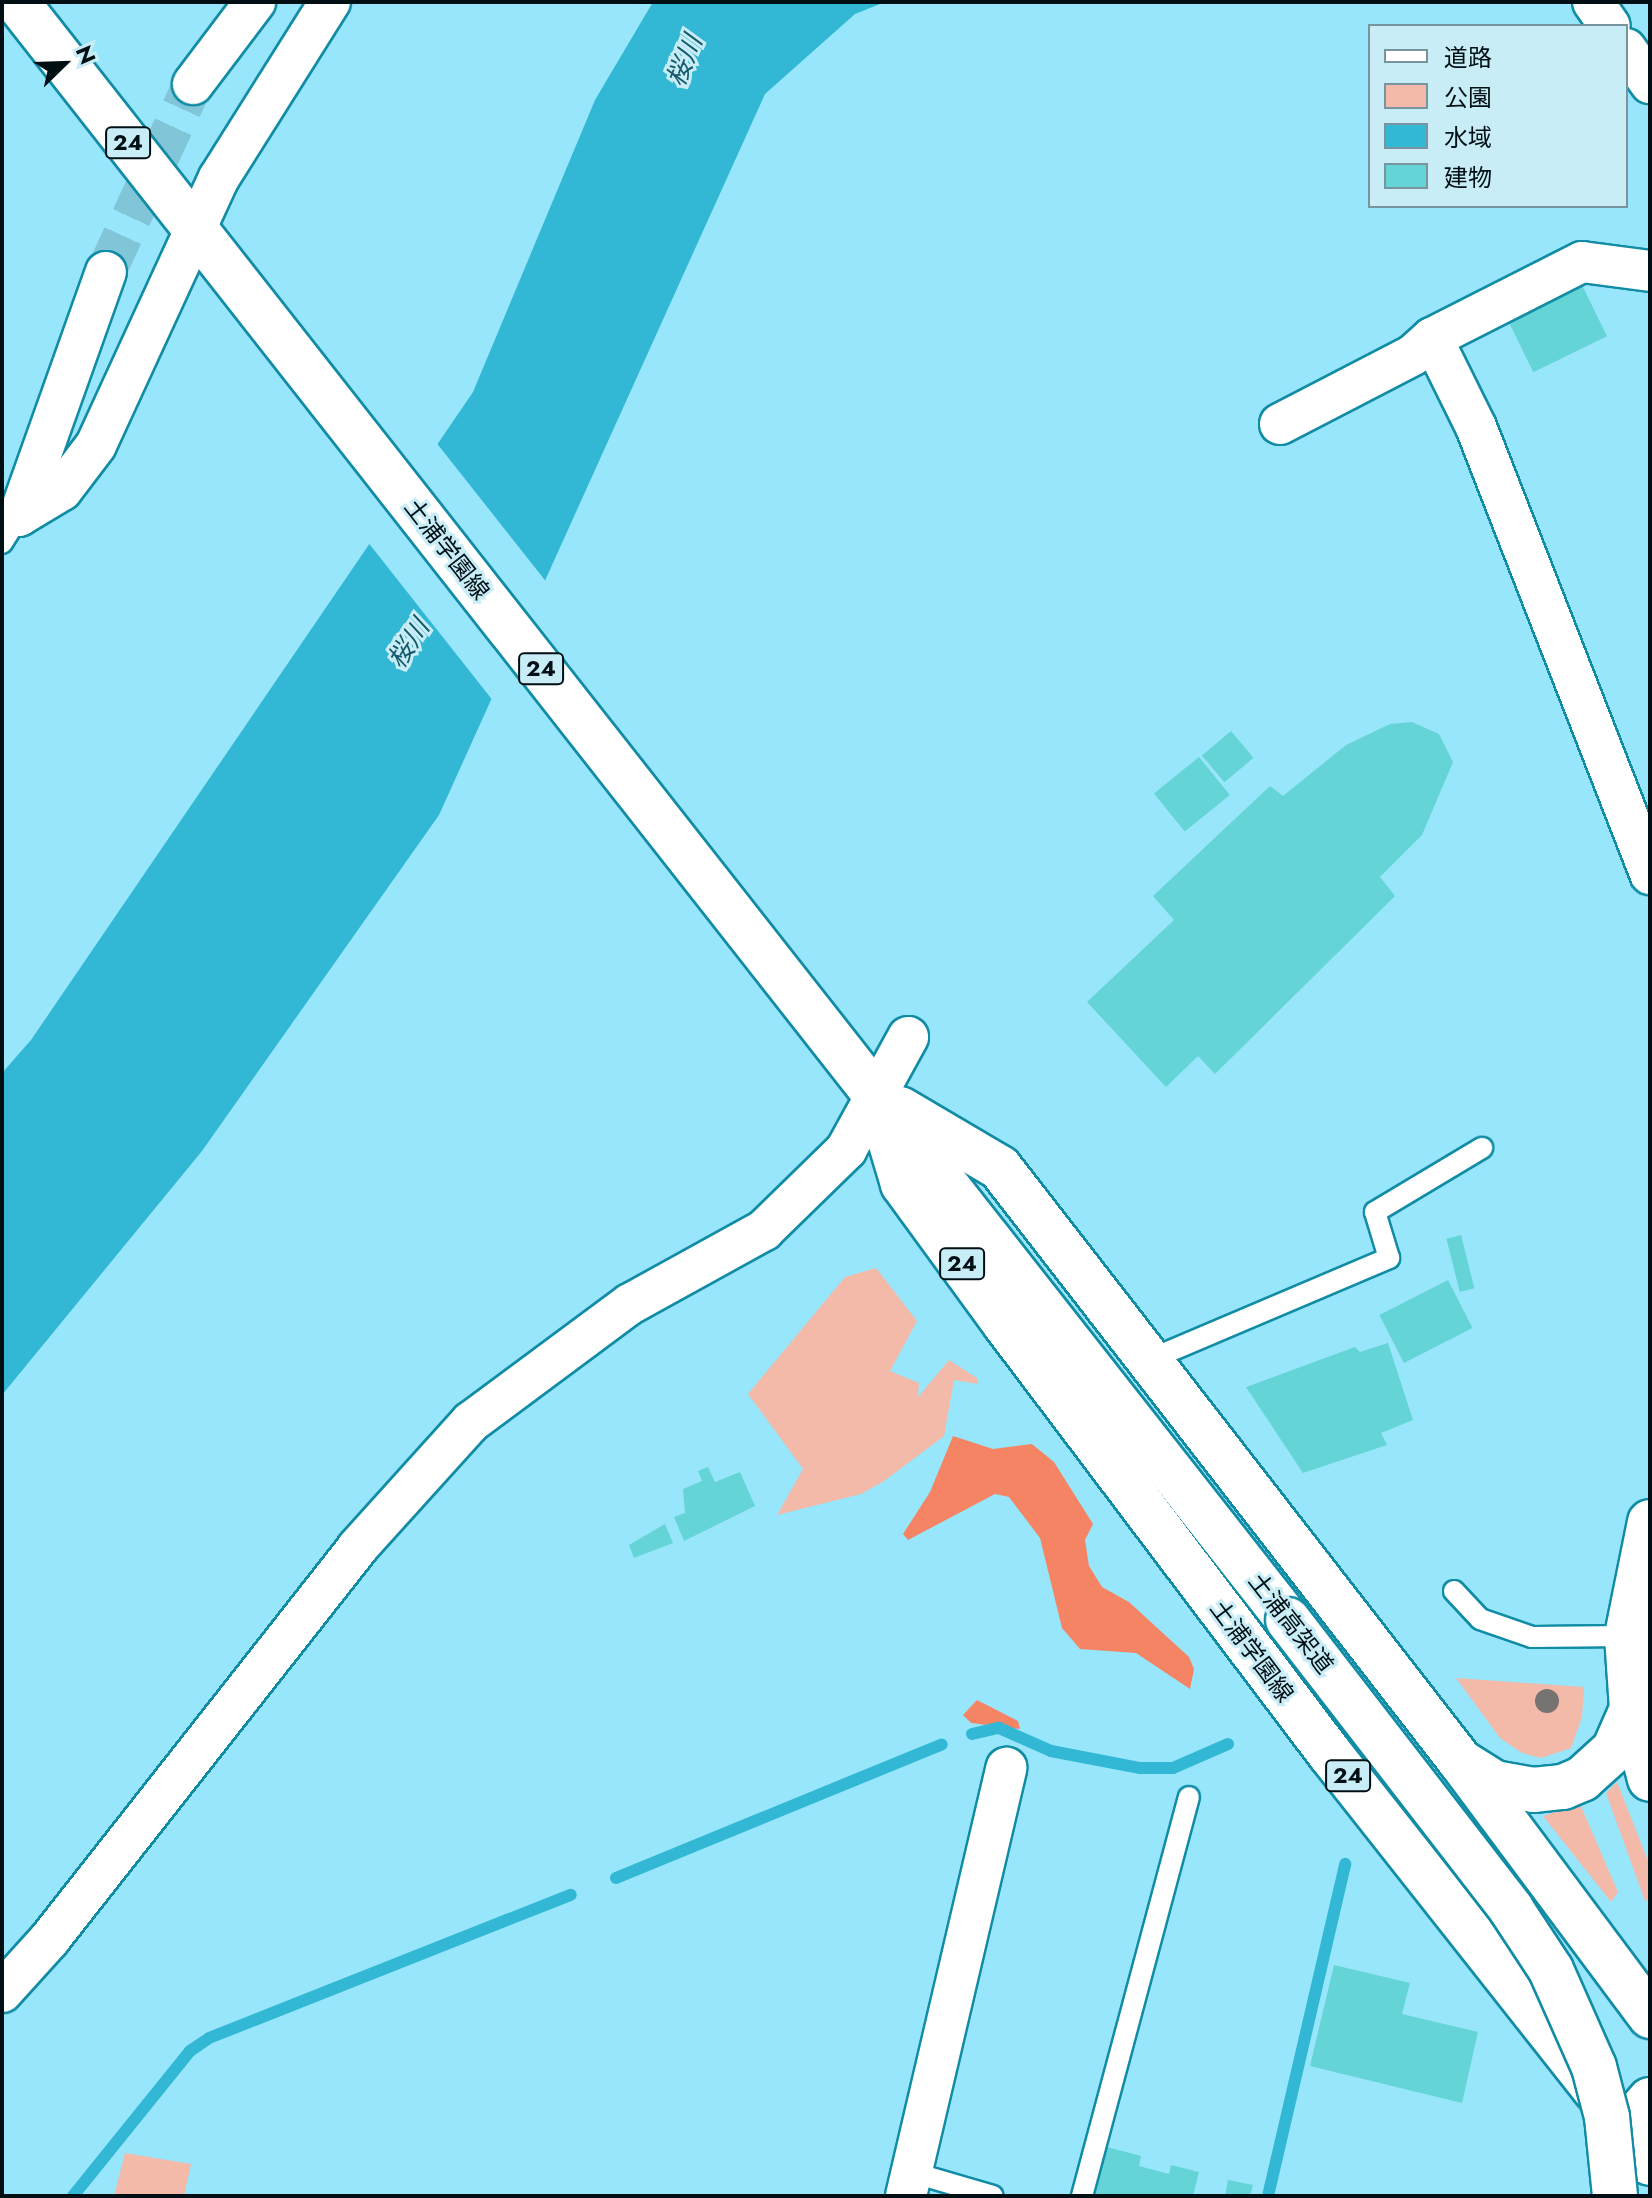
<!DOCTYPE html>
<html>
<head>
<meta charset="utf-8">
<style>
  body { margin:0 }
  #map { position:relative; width:1652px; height:2198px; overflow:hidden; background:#98e6fb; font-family:Jost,"Noto Sans JP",sans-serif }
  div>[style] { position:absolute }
  .green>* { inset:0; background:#f3b9a9 }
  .forest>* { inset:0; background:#f58464 }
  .water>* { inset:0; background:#32b8d5 }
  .pier>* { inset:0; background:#98e6fb }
  .stream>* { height:12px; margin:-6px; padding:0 6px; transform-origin:6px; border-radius:6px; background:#32b8d5 }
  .building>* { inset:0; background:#64d4d6; transform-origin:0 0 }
  .street-tunnel>* { height:40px; margin-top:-20px; transform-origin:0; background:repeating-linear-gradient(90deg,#81c6d8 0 40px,transparent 0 60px) }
  .roads { filter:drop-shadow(2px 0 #118ca5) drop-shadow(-2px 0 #118ca5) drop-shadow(0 2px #118ca5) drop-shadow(0 -2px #118ca5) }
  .lane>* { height:20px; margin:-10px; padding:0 10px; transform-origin:10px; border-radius:10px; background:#fff }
  .street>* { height:40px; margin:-20px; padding:0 20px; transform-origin:20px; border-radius:20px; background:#fff }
  .secondary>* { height:44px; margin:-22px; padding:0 22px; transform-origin:22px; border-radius:22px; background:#fff }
  .primary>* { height:44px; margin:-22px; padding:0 22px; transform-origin:22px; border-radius:22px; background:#fff }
  .bridges { filter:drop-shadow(2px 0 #118ca5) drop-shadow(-2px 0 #118ca5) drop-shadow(0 2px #118ca5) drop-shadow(0 -2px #118ca5) }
  .primary-bridge>* { height:44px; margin:-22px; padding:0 22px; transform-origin:22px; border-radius:22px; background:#fff }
  .trees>* { width:24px; height:24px; margin:-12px; border-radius:50%; background:#767371 }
  span { translate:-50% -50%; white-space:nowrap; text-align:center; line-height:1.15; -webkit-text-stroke:6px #c8edf7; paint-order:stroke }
  .shield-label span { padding:2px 6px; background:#c8edf7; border:2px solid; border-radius:6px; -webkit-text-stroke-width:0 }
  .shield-label { font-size:22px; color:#000f14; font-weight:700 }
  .street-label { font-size:24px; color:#000f14 }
  .water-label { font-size:26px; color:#135a6a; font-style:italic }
  .frame { position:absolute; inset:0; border:4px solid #000f14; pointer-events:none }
  .legend { position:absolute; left:1368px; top:24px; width:260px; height:184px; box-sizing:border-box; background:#c8edf7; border:2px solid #78949c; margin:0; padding:10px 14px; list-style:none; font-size:24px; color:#000f14 }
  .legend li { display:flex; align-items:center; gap:16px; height:40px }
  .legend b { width:40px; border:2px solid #78949c }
  .north { position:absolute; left:24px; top:24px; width:80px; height:80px; -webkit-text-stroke:6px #c8edf7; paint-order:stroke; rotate:67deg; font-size:22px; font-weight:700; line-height:32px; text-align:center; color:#000f14 }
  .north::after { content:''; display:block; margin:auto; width:28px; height:36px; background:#000f14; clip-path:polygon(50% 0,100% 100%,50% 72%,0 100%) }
</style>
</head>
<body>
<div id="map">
  <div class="green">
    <div style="clip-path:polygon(876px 1268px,917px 1321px,890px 1371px,919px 1383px,918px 1397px,949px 1360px,977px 1378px,978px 1384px,954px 1380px,944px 1436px,884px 1481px,861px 1494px,777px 1515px,803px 1469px,748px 1394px,845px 1277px)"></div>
    <div style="clip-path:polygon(1456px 1678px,1584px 1687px,1582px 1717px,1571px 1748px,1541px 1758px,1522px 1753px,1500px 1738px)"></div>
    <div style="clip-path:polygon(1617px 1782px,1650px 1866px,1650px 1899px,1645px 1901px,1606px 1793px)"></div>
    <div style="clip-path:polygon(1580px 1804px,1618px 1892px,1611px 1902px,1543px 1816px)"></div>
    <div style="clip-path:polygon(125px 2153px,191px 2164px,184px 2196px,114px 2196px)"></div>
  </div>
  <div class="forest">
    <div style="clip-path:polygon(953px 1436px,993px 1449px,1032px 1444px,1054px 1462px,1093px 1524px,1085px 1540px,1089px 1566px,1102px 1587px,1129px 1602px,1189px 1657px,1194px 1669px,1190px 1689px,1136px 1653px,1080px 1649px,1062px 1628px,1040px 1538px,1009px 1497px,995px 1494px,908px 1540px,903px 1534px,930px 1492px)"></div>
    <div style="clip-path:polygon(977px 1700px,1018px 1721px,1020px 1729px,971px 1723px,963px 1715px)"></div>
  </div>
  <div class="water">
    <div style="clip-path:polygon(653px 2px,885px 2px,855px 14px,765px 94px,439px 815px,202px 1151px,2px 1395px,2px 1073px,31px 1040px,473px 392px,595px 100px)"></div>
  </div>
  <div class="pier">
    <div style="clip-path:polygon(435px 441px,548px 584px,494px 702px,367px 541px)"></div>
  </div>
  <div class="stream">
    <div style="left:972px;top:1734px;width:28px;rotate:-13deg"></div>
    <div style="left:999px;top:1728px;width:57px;rotate:23.9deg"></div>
    <div style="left:1051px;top:1751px;width:91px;rotate:10.8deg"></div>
    <div style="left:1140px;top:1768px;width:33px"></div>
    <div style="left:1173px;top:1768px;width:60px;rotate:-23.6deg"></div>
    <div style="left:616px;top:1878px;width:352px;rotate:-22.3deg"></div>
    <div style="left:73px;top:2196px;width:186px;rotate:-51.1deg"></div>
    <div style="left:190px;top:2051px;width:23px;rotate:-34deg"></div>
    <div style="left:209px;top:2038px;width:389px;rotate:-21.6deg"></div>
    <div style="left:1268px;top:2196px;width:341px;rotate:-76.9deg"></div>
  </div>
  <div class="building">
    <div style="left:1582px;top:285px;width:57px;height:82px;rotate:64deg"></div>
    <div style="clip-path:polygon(1412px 722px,1439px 734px,1453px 762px,1422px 835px,1380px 877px,1395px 896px,1215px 1074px,1198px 1056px,1166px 1087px,1087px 1002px,1174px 920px,1153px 896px,1270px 786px,1283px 796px,1346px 745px,1390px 724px)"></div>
    <div style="left:1231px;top:731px;width:35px;height:38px;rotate:50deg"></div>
    <div style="left:1199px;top:757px;width:49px;height:58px;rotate:51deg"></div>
    <div style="left:1461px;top:1235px;width:55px;height:15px;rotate:76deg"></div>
    <div style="left:1448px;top:1280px;width:54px;height:77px;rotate:63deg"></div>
    <div style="clip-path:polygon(1388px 1343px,1413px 1420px,1381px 1433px,1387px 1445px,1303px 1473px,1246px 1387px,1355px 1347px,1360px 1352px)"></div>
    <div style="clip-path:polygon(708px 1467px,715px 1482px,740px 1472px,755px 1506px,684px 1541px,674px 1517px,685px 1513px,683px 1489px,702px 1481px,698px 1471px)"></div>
    <div style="clip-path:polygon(665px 1524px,673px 1543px,634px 1558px,629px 1545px)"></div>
    <div style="clip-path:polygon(1334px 1965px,1410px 1983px,1402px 2014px,1478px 2032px,1462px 2103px,1310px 2066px)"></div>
    <div style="clip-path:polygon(1107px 2147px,1141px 2156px,1139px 2166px,1169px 2174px,1171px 2165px,1199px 2172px,1193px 2196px,1094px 2196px)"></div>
    <div style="clip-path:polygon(1228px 2180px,1253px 2185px,1250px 2196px,1225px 2196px)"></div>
  </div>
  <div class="street-tunnel">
    <div style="left:106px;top:272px;width:207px;rotate:-65.2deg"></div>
  </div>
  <div class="roads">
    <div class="lane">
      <div style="left:2px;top:543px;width:32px;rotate:-58deg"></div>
      <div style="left:1149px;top:1360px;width:261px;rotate:-23deg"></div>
      <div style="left:1389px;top:1258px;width:48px;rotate:-106.9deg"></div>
      <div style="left:1375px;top:1212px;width:125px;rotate:-30.9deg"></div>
      <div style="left:1454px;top:1591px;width:38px;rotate:47deg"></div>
      <div style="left:1480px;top:1619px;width:55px;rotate:19.1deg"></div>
      <div style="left:1532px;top:1637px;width:95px;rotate:-0.6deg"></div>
      <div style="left:911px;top:2172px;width:85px;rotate:16.3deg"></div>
      <div style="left:1082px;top:2196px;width:413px;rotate:-75deg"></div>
    </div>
    <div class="street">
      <div style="left:1593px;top:2px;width:29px;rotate:55deg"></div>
      <div style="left:1626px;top:49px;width:42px;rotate:54.8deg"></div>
      <div style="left:193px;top:84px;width:103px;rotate:-52.9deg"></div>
      <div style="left:1432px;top:338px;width:99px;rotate:63.7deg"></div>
      <div style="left:1476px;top:427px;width:480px;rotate:68.7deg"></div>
      <div style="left:1280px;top:424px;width:150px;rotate:-27.4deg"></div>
      <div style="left:1413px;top:355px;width:25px;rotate:-42deg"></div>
      <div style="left:1432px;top:338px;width:168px;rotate:-26.9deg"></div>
      <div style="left:1582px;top:262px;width:69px;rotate:7.5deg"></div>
      <div style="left:19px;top:516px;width:50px;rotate:-31.2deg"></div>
      <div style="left:62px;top:490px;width:56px;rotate:-52.9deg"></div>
      <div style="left:96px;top:445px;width:294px;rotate:-65.3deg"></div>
      <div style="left:219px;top:178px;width:208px;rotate:-57.8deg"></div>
      <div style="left:19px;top:516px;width:259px;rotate:-70.4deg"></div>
      <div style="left:2px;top:1992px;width:70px;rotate:-47.9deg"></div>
      <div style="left:49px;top:1940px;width:499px;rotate:-51.8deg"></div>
      <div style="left:357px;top:1548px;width:170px;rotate:-47.9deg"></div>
      <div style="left:471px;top:1422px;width:198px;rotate:-36.6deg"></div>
      <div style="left:630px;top:1304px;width:153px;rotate:-28.9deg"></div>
      <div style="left:764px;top:1230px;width:115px;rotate:-44.3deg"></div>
      <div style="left:846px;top:1150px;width:129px;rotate:-61.2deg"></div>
      <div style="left:906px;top:2196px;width:440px;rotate:-76.8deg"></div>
    </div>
    <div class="secondary">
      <div style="left:1650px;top:1522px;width:116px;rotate:101.4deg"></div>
      <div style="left:1627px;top:1636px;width:73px;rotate:86.1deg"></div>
      <div style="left:1632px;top:1709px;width:72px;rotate:75.6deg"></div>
      <div style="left:1461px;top:1762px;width:39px;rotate:32deg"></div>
      <div style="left:1494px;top:1783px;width:40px;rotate:10deg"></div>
      <div style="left:1533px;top:1790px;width:30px;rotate:-6deg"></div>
      <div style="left:1563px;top:1787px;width:21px;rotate:-23deg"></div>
      <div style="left:1582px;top:1779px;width:43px;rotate:-42.2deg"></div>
      <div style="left:1614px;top:1750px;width:45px;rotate:-66.3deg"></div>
      <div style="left:1650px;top:2100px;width:38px;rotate:131deg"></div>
      <div style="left:1625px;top:2129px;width:42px;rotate:53.7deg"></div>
    </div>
    <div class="primary">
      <div style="left:17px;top:2px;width:2058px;rotate:51.85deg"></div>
      <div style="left:900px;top:1109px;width:116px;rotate:30.5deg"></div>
      <div style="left:1000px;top:1168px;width:752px;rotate:52.19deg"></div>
      <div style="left:1461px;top:1762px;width:317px;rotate:53.3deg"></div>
      <div style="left:883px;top:1117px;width:70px;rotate:73.4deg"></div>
      <div style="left:903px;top:1184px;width:173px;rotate:53.9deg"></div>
      <div style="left:1005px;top:1324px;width:539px;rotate:52.92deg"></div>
      <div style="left:1330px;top:1754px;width:429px;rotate:51.7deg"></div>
    </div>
  </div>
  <div class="bridges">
    <div class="primary-bridge">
      <div style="left:1288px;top:1620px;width:365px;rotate:52.3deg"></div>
      <div style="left:1511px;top:1909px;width:73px;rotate:56.7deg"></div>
      <div style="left:1551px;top:1970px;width:106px;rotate:66.1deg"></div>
      <div style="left:1594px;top:2067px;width:52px;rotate:75.4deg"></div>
      <div style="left:1607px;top:2117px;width:79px;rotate:84.2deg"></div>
    </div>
  </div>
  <div class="trees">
    <div style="left:1547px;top:1701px"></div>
  </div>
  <div class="shield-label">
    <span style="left:128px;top:143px">24</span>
    <span style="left:541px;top:669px">24</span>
    <span style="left:962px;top:1264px">24</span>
    <span style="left:1348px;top:1776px">24</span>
  </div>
  <div class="street-label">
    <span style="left:447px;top:549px;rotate:52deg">土浦学園線</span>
    <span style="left:1291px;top:1623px;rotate:52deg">土浦高架道</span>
    <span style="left:1252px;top:1651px;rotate:53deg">土浦学園線</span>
  </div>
  <div class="water-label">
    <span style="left:685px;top:61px;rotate:-68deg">桜川</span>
    <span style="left:409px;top:644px;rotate:-57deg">桜川</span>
  </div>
  <div class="frame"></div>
  <ul class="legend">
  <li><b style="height:10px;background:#fff"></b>道路</li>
  <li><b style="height:22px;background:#f3b9a9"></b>公園</li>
  <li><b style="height:22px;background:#32b8d5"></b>水域</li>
  <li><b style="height:22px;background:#64d4d6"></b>建物</li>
  </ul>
  <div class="north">N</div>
</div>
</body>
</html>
